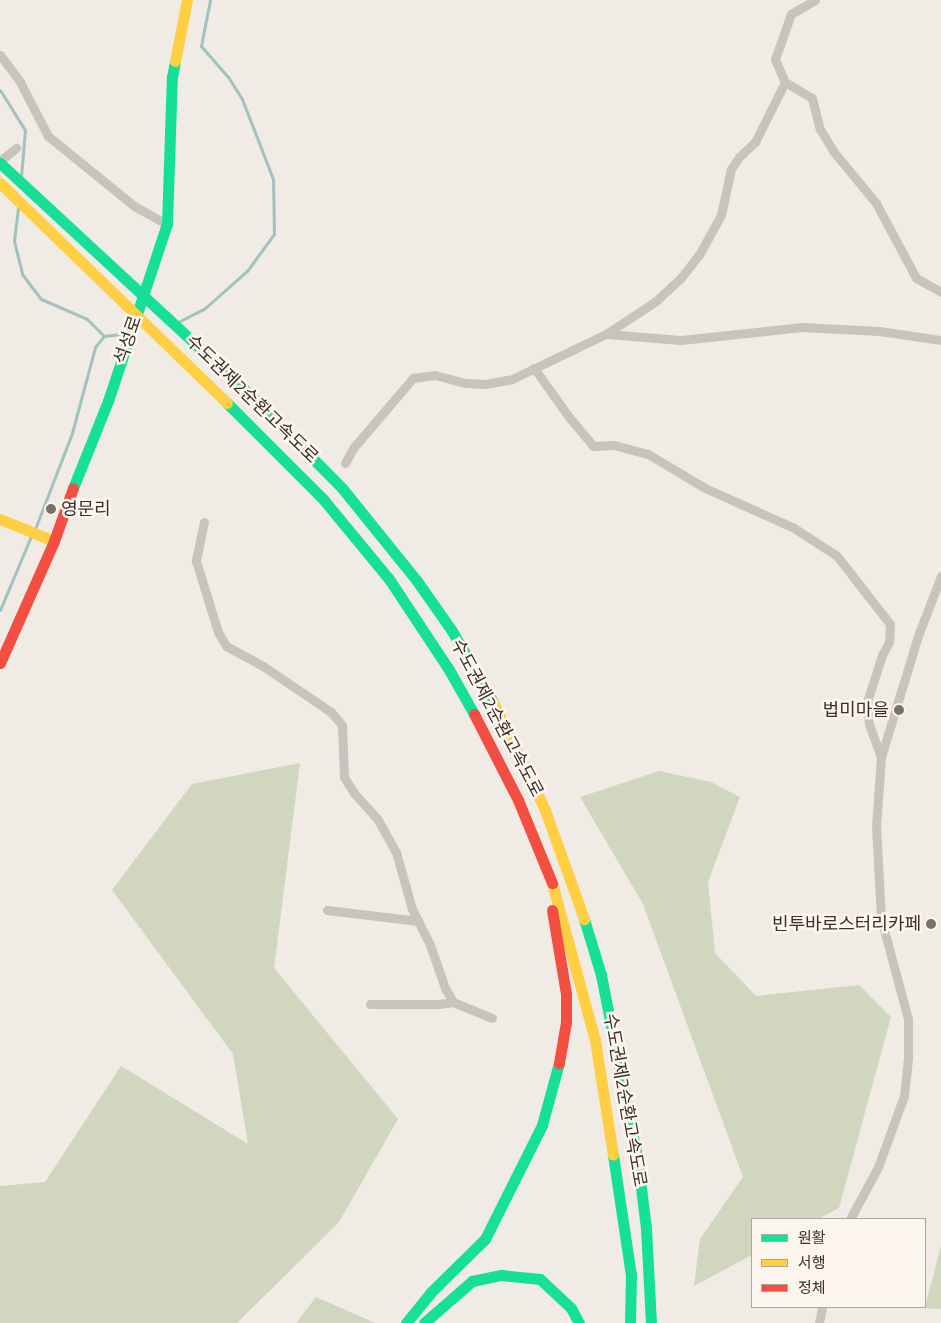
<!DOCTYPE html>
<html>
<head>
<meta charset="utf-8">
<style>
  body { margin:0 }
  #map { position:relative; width:941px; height:1323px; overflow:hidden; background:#f0ebe5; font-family:"Titillium Web","Noto Sans KR",sans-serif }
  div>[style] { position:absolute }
  .green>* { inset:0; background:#d1d6bf }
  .stream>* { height:3px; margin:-1.5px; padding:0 1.5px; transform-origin:1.5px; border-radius:1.5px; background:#a1c2c1 }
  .street>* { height:9px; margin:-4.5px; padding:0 4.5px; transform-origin:4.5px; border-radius:4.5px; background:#c9c3be }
  .fast>* { height:11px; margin:-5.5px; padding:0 5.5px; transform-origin:5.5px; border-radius:5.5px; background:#16e098 }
  .slow>* { height:11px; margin:-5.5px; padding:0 5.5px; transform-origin:5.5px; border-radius:5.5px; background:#ffcf43 }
  .jam>* { height:11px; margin:-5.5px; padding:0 5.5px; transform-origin:5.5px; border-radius:5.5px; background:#f24e42 }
  .fast-bridge>* { height:11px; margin:-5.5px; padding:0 5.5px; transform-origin:5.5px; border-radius:5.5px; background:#16e098 }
  .slow-bridge>* { height:11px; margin:-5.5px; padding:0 5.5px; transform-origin:5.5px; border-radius:5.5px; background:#ffcf43 }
  .dots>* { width:14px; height:14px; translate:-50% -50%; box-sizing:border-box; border:2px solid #fbf5ee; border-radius:50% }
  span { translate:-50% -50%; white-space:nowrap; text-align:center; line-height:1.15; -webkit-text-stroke:5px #fbf5ee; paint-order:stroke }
  .street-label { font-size:18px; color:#3b302b }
  .poi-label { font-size:18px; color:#3b302b }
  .left { translate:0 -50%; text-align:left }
  .right { translate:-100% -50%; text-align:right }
  .legend { position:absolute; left:751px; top:1218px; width:175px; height:90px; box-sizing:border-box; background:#fbf5ee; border:1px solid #aea6a0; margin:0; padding:6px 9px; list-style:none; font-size:15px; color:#3b302b }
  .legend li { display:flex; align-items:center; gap:10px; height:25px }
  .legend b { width:25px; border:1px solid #aea6a0 }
</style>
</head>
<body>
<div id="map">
  <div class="green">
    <div style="clip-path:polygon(300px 763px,274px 968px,398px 1119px,339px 1222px,237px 1323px,0 1323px,0 1186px,45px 1182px,121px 1066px,248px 1144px,233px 1054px,112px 890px,192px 784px)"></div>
    <div style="clip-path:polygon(659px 771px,711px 782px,740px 797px,708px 882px,715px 953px,756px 996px,859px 985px,891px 1017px,839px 1208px,818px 1219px,752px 1219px,752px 1255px,694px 1286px,700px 1239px,743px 1177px,643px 904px,580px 797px)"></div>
    <div style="clip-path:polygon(941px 1246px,941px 1309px,924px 1308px,925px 1307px)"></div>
    <div style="clip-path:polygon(316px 1297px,375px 1323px,296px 1323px)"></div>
  </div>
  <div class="stream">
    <div style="left:0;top:90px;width:47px;rotate:58deg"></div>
    <div style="left:25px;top:130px;width:47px;rotate:94.9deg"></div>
    <div style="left:18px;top:208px;width:33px;rotate:97deg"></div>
    <div style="left:14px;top:241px;width:34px;rotate:76deg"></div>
    <div style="left:22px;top:274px;width:31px;rotate:53deg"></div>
    <div style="left:41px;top:299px;width:50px;rotate:23.5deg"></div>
    <div style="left:87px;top:319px;width:24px;rotate:45deg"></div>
    <div style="left:178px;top:322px;width:29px;rotate:-27deg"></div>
    <div style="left:204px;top:309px;width:57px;rotate:-41.5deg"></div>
    <div style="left:247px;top:271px;width:46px;rotate:-53.9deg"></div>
    <div style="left:274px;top:234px;width:55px;rotate:-91deg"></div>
    <div style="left:273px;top:179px;width:86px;rotate:-111.2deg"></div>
    <div style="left:242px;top:99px;width:26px;rotate:-122deg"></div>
    <div style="left:228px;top:77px;width:41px;rotate:-131.1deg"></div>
    <div style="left:201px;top:46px;width:47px;rotate:-78.9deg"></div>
    <div style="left:35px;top:529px;width:103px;rotate:-68.9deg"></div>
    <div style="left:72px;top:433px;width:89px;rotate:-75deg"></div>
    <div style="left:95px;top:347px;width:14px;rotate:-51deg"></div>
    <div style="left:104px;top:336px;width:23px;rotate:-7deg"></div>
    <div style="left:0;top:610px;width:82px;rotate:-67.2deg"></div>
  </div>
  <div class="street">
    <div style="left:815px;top:0;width:28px;rotate:150deg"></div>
    <div style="left:791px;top:14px;width:48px;rotate:109.6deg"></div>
    <div style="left:775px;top:59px;width:25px;rotate:67deg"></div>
    <div style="left:785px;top:82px;width:31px;rotate:31deg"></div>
    <div style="left:812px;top:98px;width:32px;rotate:76deg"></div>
    <div style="left:820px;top:129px;width:26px;rotate:59deg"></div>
    <div style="left:833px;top:151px;width:67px;rotate:50.4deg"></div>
    <div style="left:876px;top:203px;width:85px;rotate:61.9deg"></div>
    <div style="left:916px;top:278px;width:29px;rotate:29deg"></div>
    <div style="left:0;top:55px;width:34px;rotate:53deg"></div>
    <div style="left:20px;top:82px;width:61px;rotate:62.6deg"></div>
    <div style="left:48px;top:136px;width:111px;rotate:39.1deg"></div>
    <div style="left:134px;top:206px;width:38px;rotate:29deg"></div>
    <div style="left:0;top:161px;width:21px;rotate:-39deg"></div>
    <div style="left:606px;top:334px;width:75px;rotate:4.6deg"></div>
    <div style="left:681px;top:340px;width:122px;rotate:-6.1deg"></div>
    <div style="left:802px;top:327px;width:77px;rotate:3deg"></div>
    <div style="left:879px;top:331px;width:63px;rotate:8.3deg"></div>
    <div style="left:534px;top:368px;width:60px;rotate:54.5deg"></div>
    <div style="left:569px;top:417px;width:38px;rotate:50deg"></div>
    <div style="left:593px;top:446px;width:21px;rotate:-3deg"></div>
    <div style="left:614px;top:445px;width:35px;rotate:15deg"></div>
    <div style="left:648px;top:454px;width:66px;rotate:30.8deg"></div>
    <div style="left:705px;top:488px;width:98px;rotate:24.2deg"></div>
    <div style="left:794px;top:528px;width:51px;rotate:33.1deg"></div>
    <div style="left:837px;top:556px;width:86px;rotate:52.1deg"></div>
    <div style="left:890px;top:624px;width:18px;rotate:93deg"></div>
    <div style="left:889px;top:642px;width:15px;rotate:118deg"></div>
    <div style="left:882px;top:655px;width:49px;rotate:107.7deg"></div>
    <div style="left:867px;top:702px;width:22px;rotate:85deg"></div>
    <div style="left:869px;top:724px;width:35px;rotate:70deg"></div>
    <div style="left:345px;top:463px;width:18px;rotate:-61deg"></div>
    <div style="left:354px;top:447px;width:91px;rotate:-49.5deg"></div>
    <div style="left:413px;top:378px;width:22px;rotate:-8deg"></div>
    <div style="left:435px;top:375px;width:31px;rotate:15deg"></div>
    <div style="left:465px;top:383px;width:20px;rotate:3deg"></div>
    <div style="left:485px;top:384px;width:27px;rotate:-10deg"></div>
    <div style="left:512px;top:379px;width:104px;rotate:-25.6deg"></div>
    <div style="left:606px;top:334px;width:60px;rotate:-33.4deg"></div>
    <div style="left:656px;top:301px;width:33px;rotate:-43deg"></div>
    <div style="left:680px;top:279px;width:31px;rotate:-52deg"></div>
    <div style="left:699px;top:255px;width:46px;rotate:-61.2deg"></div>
    <div style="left:721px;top:215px;width:47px;rotate:-77.7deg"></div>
    <div style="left:731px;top:169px;width:14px;rotate:-56deg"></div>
    <div style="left:739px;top:157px;width:22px;rotate:-43deg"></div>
    <div style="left:755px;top:142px;width:67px;rotate:-63.4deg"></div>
    <div style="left:204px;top:522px;width:40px;rotate:102deg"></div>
    <div style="left:196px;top:561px;width:74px;rotate:72.8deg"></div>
    <div style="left:218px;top:632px;width:16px;rotate:60deg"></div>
    <div style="left:226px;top:646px;width:42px;rotate:28.4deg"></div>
    <div style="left:263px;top:666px;width:82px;rotate:34.1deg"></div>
    <div style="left:331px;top:712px;width:17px;rotate:50deg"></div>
    <div style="left:342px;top:725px;width:52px;rotate:87.8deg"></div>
    <div style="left:344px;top:777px;width:19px;rotate:58deg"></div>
    <div style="left:354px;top:793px;width:36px;rotate:48deg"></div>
    <div style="left:378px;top:820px;width:37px;rotate:61deg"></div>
    <div style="left:396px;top:852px;width:59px;rotate:74.3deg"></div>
    <div style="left:412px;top:909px;width:40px;rotate:63.4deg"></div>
    <div style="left:430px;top:945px;width:46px;rotate:70.8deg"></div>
    <div style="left:445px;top:988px;width:16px;rotate:60deg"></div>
    <div style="left:453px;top:1002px;width:42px;rotate:22.3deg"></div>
    <div style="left:327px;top:910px;width:92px;rotate:6.9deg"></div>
    <div style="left:370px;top:1004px;width:69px"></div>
    <div style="left:439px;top:1004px;width:14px;rotate:-8deg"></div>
    <div style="left:850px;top:1219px;width:59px;rotate:-61.7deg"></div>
    <div style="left:878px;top:1167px;width:76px;rotate:-69.9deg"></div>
    <div style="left:904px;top:1096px;width:38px;rotate:-84deg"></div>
    <div style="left:908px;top:1058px;width:39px;rotate:-90deg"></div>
    <div style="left:908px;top:1019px;width:105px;rotate:-105deg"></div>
    <div style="left:881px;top:918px;width:91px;rotate:-93.1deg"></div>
    <div style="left:876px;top:827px;width:70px;rotate:-85.9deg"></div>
    <div style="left:881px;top:757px;width:130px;rotate:-73deg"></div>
    <div style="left:919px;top:633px;width:61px;rotate:-68.9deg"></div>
    <div style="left:819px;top:1323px;width:16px;rotate:-79deg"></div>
  </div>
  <div class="fast">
    <div style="left:243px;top:388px;width:141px;rotate:45.3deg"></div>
    <div style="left:342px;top:488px;width:119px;rotate:51.1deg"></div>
    <div style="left:417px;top:581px;width:61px;rotate:55deg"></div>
    <div style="left:452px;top:631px;width:84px;rotate:60.1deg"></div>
    <div style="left:227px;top:403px;width:136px;rotate:45deg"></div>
    <div style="left:323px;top:499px;width:104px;rotate:50.5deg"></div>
    <div style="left:389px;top:579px;width:107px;rotate:56.5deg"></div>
    <div style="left:448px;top:668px;width:53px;rotate:60.5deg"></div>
    <div style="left:73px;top:488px;width:94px;rotate:-68.1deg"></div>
    <div style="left:108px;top:401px;width:187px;rotate:-71.6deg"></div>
    <div style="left:167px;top:224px;width:147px;rotate:-88.1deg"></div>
    <div style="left:172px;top:77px;width:16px;rotate:-79deg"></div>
    <div style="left:584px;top:919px;width:59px;rotate:73.1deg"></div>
    <div style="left:601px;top:975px;width:185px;rotate:78.8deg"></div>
    <div style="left:637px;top:1156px;width:73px;rotate:82.9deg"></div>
    <div style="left:646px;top:1228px;width:95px;rotate:87deg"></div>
    <div style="left:613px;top:1155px;width:121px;rotate:81.5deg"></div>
    <div style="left:631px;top:1275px;width:48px;rotate:91.2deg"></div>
    <div style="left:406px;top:1323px;width:38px;rotate:-51deg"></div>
    <div style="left:430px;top:1293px;width:77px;rotate:-44.5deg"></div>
    <div style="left:485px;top:1239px;width:127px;rotate:-63.4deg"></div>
    <div style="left:542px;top:1125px;width:64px;rotate:-74.7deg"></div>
    <div style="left:424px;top:1323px;width:64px;rotate:-41.2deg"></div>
    <div style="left:472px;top:1281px;width:30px;rotate:-12deg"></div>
    <div style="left:501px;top:1275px;width:39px;rotate:6deg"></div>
    <div style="left:540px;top:1279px;width:42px;rotate:43.1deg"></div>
    <div style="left:571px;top:1308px;width:17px;rotate:62deg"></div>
  </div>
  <div class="slow">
    <div style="left:175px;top:61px;width:62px;rotate:-78.9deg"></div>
    <div style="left:0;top:519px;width:58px;rotate:22.2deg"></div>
    <div style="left:494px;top:704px;width:118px;rotate:64.3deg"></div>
    <div style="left:545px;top:810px;width:116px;rotate:70.3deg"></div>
    <div style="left:552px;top:883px;width:163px;rotate:74.7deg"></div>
    <div style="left:595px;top:1040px;width:116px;rotate:81.1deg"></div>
  </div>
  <div class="jam">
    <div style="left:0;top:663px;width:133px;rotate:-66.1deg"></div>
    <div style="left:54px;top:541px;width:56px;rotate:-70.3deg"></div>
    <div style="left:474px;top:714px;width:97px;rotate:62.9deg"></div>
    <div style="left:518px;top:800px;width:90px;rotate:67.7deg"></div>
    <div style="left:552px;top:910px;width:85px;rotate:80.5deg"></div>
    <div style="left:566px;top:994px;width:28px;rotate:90deg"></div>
    <div style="left:566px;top:1022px;width:42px;rotate:99.7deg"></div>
  </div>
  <div class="fast-bridge">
    <div style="left:0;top:163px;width:331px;rotate:42.8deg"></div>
  </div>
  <div class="slow-bridge">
    <div style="left:0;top:183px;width:316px;rotate:44.1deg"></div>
  </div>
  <div class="dots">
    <div style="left:51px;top:509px;background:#7a716c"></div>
    <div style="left:899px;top:710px;background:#7a716c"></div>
    <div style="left:931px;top:924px;background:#7a716c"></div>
  </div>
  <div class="street-label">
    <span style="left:128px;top:340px;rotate:-71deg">석성로</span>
    <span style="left:252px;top:399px;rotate:44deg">수도권제2순환고속도로</span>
    <span style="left:497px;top:718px;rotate:62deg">수도권제2순환고속도로</span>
    <span style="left:625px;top:1100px;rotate:80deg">수도권제2순환고속도로</span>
  </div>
  <div class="poi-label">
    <span class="left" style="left:61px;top:509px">영문리</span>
    <span class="right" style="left:889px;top:710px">법미마을</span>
    <span class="right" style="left:921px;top:924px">빈투바로스터리카페</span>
  </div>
  <ul class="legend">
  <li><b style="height:6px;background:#16e098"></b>원활</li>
  <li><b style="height:6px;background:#ffcf43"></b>서행</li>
  <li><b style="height:6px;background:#f24e42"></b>정체</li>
  </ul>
</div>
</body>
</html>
